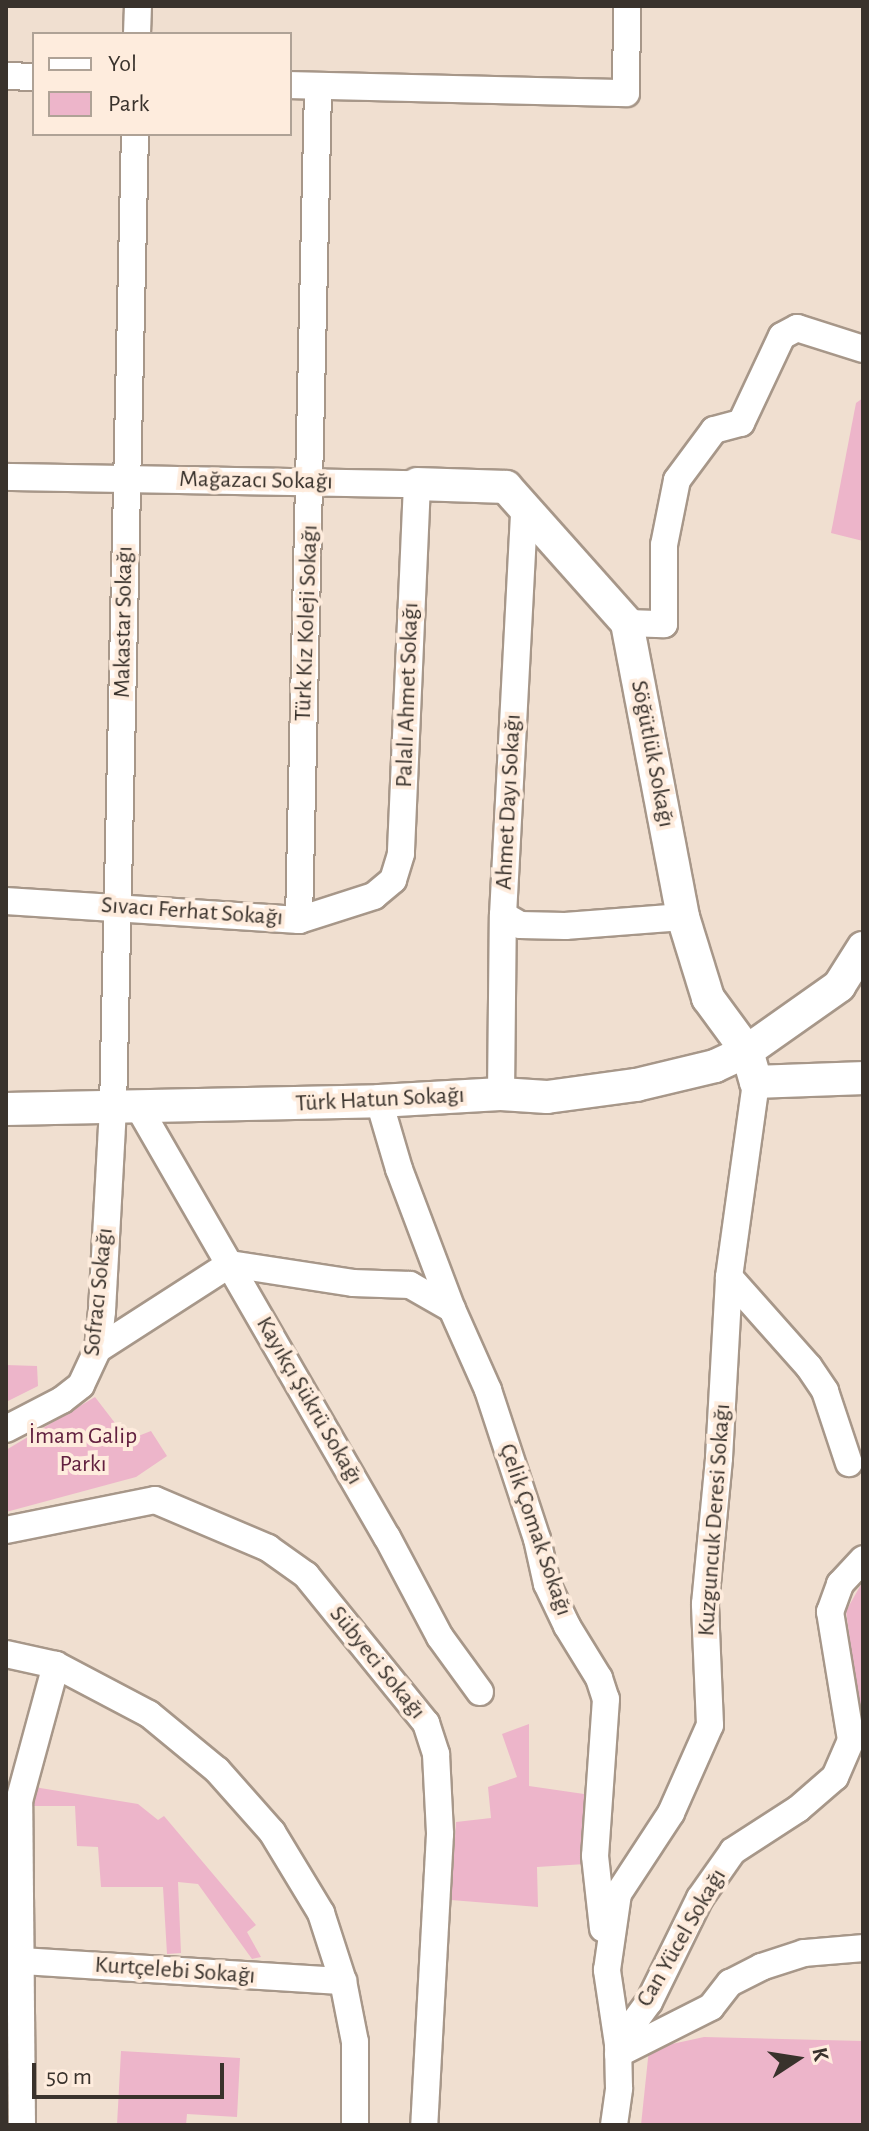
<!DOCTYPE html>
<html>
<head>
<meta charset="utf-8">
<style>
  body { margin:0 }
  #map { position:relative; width:869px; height:2131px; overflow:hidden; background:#f0dfd0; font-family:"Alegreya Sans",sans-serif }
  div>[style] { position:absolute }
  .green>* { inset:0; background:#edb5ca }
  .roads { filter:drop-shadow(2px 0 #a79789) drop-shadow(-2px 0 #a79789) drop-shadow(0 2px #a79789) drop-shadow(0 -2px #a79789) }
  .minor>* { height:26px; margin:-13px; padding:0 13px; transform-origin:13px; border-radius:13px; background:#fff }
  .tertiary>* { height:32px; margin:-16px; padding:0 16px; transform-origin:16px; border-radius:16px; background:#fff }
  span { translate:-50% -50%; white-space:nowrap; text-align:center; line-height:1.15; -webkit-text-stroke:8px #feecdd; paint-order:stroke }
  .street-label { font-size:24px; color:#39322c }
  .park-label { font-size:24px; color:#632140 }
  .frame { position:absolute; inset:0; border:8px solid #39322c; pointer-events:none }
  .legend { position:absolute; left:32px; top:32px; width:260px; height:104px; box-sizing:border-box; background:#feecdd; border:2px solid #afa296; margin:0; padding:10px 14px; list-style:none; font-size:24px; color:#39322c }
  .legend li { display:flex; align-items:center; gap:16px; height:40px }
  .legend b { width:40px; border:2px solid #afa296 }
  .north { position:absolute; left:757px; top:2019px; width:80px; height:80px; -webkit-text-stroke:6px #feecdd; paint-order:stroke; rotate:78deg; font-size:22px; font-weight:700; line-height:32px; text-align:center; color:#39322c }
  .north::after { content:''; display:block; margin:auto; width:28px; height:36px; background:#39322c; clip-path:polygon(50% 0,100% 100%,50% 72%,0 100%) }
  .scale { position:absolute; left:32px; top:2063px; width:192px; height:36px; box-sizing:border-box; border:4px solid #39322c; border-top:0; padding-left:10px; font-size:24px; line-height:28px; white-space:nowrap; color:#39322c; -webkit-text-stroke:6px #feecdd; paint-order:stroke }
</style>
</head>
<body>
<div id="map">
  <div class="green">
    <div style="clip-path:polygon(863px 398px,863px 541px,831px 533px,856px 403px)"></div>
    <div style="clip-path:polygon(6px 1365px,37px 1366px,38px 1386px,6px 1402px)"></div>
    <div style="clip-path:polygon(95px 1397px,128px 1440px,151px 1431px,167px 1456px,136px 1477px,6px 1512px,6px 1450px)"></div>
    <div style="clip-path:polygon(863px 1581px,863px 1740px,846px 1611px)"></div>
    <div style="clip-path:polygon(529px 1724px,529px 1786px,584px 1794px,585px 1864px,537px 1867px,538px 1907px,451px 1900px,456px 1822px,491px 1818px,488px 1787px,517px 1777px,502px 1734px)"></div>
    <div style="clip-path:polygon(34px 1787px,138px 1804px,158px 1820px,164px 1816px,256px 1925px,247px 1932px,261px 1957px,252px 1959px,198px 1884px,178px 1882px,181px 1953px,167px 1954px,163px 1887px,101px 1887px,98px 1847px,77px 1846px,75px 1806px,33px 1806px)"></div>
    <div style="clip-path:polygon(704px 2037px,863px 2041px,863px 2125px,641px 2125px,649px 2049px)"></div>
    <div style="clip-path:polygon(121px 2051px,240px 2058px,237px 2117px,187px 2114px,186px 2125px,117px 2125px)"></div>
  </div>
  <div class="roads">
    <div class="minor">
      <div style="left:137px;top:34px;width:28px;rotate:-88deg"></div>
      <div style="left:6px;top:76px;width:28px;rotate:2deg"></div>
      <div style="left:290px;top:85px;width:336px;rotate:1.4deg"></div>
      <div style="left:626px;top:93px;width:87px;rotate:-89.3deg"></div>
      <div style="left:6px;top:477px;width:411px;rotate:1deg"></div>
      <div style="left:417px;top:484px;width:370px;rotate:92.5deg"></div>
      <div style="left:401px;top:854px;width:27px;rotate:107deg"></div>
      <div style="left:393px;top:880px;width:25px;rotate:140deg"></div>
      <div style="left:374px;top:896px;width:79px;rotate:162.3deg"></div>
      <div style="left:299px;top:920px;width:294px;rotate:-176.3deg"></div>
      <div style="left:627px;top:623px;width:37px;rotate:2deg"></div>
      <div style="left:664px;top:624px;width:79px;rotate:-90deg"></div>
      <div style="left:664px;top:545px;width:66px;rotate:-78.7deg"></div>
      <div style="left:677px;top:480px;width:62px;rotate:-53.5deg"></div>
      <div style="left:714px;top:430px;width:28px;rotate:-15deg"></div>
      <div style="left:741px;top:423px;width:96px;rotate:-64.8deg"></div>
      <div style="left:782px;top:336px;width:17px;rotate:-28deg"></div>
      <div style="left:797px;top:328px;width:69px;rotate:17.7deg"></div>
      <div style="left:503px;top:915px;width:20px;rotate:30deg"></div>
      <div style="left:520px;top:925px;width:45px;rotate:1.3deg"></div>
      <div style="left:565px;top:926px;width:118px;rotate:-4.4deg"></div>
      <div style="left:299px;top:920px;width:834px;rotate:-88.69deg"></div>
      <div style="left:501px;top:1094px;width:179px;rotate:-89.4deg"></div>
      <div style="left:503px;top:915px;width:406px;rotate:-87deg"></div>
      <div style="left:379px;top:1101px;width:71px;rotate:73.6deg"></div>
      <div style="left:399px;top:1169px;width:150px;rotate:69.3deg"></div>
      <div style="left:452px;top:1309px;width:89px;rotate:66deg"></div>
      <div style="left:488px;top:1390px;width:157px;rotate:71.8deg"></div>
      <div style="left:537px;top:1539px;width:46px;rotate:77.5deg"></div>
      <div style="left:547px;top:1584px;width:47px;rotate:64.5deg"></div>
      <div style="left:567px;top:1626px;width:61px;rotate:58.4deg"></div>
      <div style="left:599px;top:1678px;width:22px;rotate:72deg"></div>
      <div style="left:606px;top:1699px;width:157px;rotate:94deg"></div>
      <div style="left:595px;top:1856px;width:73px;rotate:83.7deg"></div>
      <div style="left:139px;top:1108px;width:496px;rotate:60deg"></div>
      <div style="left:387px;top:1537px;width:113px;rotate:62.1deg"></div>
      <div style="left:440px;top:1637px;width:68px;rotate:54deg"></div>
      <div style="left:729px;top:1277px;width:120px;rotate:48.4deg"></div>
      <div style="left:809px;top:1367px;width:29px;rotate:56deg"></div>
      <div style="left:825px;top:1391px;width:76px;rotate:71.6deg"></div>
      <div style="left:98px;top:1349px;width:157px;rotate:-32.8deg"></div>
      <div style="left:230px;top:1264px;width:124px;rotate:8.8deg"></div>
      <div style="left:353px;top:1283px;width:57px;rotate:2deg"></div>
      <div style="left:410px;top:1285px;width:48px;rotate:29.7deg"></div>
      <div style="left:6px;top:1429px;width:63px;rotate:-27.4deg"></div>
      <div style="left:62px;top:1400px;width:24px;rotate:-38deg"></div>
      <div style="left:81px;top:1385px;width:40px;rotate:-65deg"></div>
      <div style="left:98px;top:1349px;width:38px;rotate:-84deg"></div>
      <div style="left:102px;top:1311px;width:202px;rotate:-86.9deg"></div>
      <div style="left:113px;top:1109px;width:975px;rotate:-88.71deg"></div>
      <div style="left:6px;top:1530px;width:152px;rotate:-11.4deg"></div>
      <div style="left:155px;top:1500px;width:123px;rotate:23deg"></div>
      <div style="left:268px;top:1548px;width:47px;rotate:35.4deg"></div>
      <div style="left:306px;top:1575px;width:191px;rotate:51deg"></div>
      <div style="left:426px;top:1723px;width:33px;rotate:72deg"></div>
      <div style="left:436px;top:1754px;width:80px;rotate:87.1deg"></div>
      <div style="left:440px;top:1834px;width:291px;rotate:93.1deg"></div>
      <div style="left:6px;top:1654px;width:51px;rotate:12.4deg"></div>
      <div style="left:56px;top:1665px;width:105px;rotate:27.8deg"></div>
      <div style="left:149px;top:1714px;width:88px;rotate:39.5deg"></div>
      <div style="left:217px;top:1770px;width:83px;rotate:48.4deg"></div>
      <div style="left:272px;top:1832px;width:95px;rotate:58.8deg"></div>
      <div style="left:321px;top:1913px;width:71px;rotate:72.1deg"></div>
      <div style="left:343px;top:1981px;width:62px;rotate:78.9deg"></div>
      <div style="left:355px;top:2042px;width:83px;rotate:90deg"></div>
      <div style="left:6px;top:1960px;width:338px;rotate:3.6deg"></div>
      <div style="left:618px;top:2044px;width:52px;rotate:-53.6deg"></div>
      <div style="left:649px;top:2002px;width:116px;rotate:-63.9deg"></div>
      <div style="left:700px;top:1898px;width:57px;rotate:-54.9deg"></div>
      <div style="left:733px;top:1851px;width:77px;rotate:-32.9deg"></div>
      <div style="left:798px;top:1809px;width:49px;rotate:-40.9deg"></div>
      <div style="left:835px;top:1777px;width:40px;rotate:-66.6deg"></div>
      <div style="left:851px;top:1740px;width:130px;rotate:-99.3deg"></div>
      <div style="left:830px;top:1612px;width:30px;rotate:-70deg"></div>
      <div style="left:840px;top:1584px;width:34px;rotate:-47deg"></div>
      <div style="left:618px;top:2054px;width:104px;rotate:-26.8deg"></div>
      <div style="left:711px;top:2007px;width:31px;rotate:-52deg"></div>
      <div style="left:730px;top:1983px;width:35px;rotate:-27deg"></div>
      <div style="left:761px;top:1967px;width:45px;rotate:-18deg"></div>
      <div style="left:804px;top:1953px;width:59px;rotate:-4.8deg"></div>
      <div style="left:22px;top:2125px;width:324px;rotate:-90.5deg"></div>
      <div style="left:19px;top:1801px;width:141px;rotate:-74.8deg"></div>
      <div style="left:614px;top:2125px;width:37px;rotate:-82deg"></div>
      <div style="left:619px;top:2088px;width:44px;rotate:-91.3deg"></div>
      <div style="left:618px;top:2044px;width:75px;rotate:-98.5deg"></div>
      <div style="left:607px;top:1970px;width:77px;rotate:-81.8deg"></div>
      <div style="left:618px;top:1894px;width:97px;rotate:-56.8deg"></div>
      <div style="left:671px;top:1813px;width:96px;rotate:-66.1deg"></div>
      <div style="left:710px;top:1725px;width:121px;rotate:-92.4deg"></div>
      <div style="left:705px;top:1604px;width:147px;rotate:-84.5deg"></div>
      <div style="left:719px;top:1458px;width:181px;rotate:-86.8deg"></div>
      <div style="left:729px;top:1277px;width:197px;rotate:-82.1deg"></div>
    </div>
    <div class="tertiary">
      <div style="left:417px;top:484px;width:89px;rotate:1.9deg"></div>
      <div style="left:506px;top:487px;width:182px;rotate:48.3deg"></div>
      <div style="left:627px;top:623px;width:299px;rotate:79.2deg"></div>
      <div style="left:683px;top:917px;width:85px;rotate:72.8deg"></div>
      <div style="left:708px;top:998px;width:66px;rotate:53.7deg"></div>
      <div style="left:747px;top:1051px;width:32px;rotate:74deg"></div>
      <div style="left:756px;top:1082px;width:107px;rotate:-2.1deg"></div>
      <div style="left:6px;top:1109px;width:373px;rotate:-1.2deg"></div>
      <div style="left:379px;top:1101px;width:122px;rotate:-3.3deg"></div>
      <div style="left:501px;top:1094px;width:46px;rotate:3.7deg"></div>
      <div style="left:547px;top:1097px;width:90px;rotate:-7.7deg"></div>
      <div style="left:636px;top:1085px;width:81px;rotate:-13.5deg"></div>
      <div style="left:715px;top:1066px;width:35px;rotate:-25deg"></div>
      <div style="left:747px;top:1051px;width:113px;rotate:-35.2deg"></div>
      <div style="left:839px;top:986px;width:45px;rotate:-57.7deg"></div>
    </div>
  </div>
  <div class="street-label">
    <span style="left:256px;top:481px;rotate:1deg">Mağazacı Sokağı</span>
    <span style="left:124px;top:622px;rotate:-89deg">Makastar Sokağı</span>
    <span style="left:307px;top:623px;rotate:-88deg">Türk Kız Koleji Sokağı</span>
    <span style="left:408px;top:695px;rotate:-88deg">Palalı Ahmet Sokağı</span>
    <span style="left:652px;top:754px;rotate:79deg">Söğütlük Sokağı</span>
    <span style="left:509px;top:802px;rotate:-87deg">Ahmet Dayı Sokağı</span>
    <span style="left:192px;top:912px;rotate:4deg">Sıvacı Ferhat Sokağı</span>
    <span style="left:380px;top:1100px;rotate:-3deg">Türk Hatun Sokağı</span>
    <span style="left:99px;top:1292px;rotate:-84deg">Sofracı Sokağı</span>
    <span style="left:309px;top:1401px;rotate:60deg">Kayıkçı Şükrü Sokağı</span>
    <span style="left:715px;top:1520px;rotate:-86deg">Kuzguncuk Deresi Sokağı</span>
    <span style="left:535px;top:1530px;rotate:71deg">Çelik Çomak Sokağı</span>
    <span style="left:377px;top:1663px;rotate:51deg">Sübyeci Sokağı</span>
    <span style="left:682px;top:1938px;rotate:-60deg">Can Yücel Sokağı</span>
    <span style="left:175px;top:1971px;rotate:4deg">Kurtçelebi Sokağı</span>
  </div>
  <div class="park-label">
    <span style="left:83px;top:1451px">İmam Galip<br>Parkı</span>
  </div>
  <div class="frame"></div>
  <ul class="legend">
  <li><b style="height:10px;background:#fff"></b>Yol</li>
  <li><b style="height:22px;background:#edb5ca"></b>Park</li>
  </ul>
  <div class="north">K</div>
  <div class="scale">50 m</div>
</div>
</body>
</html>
